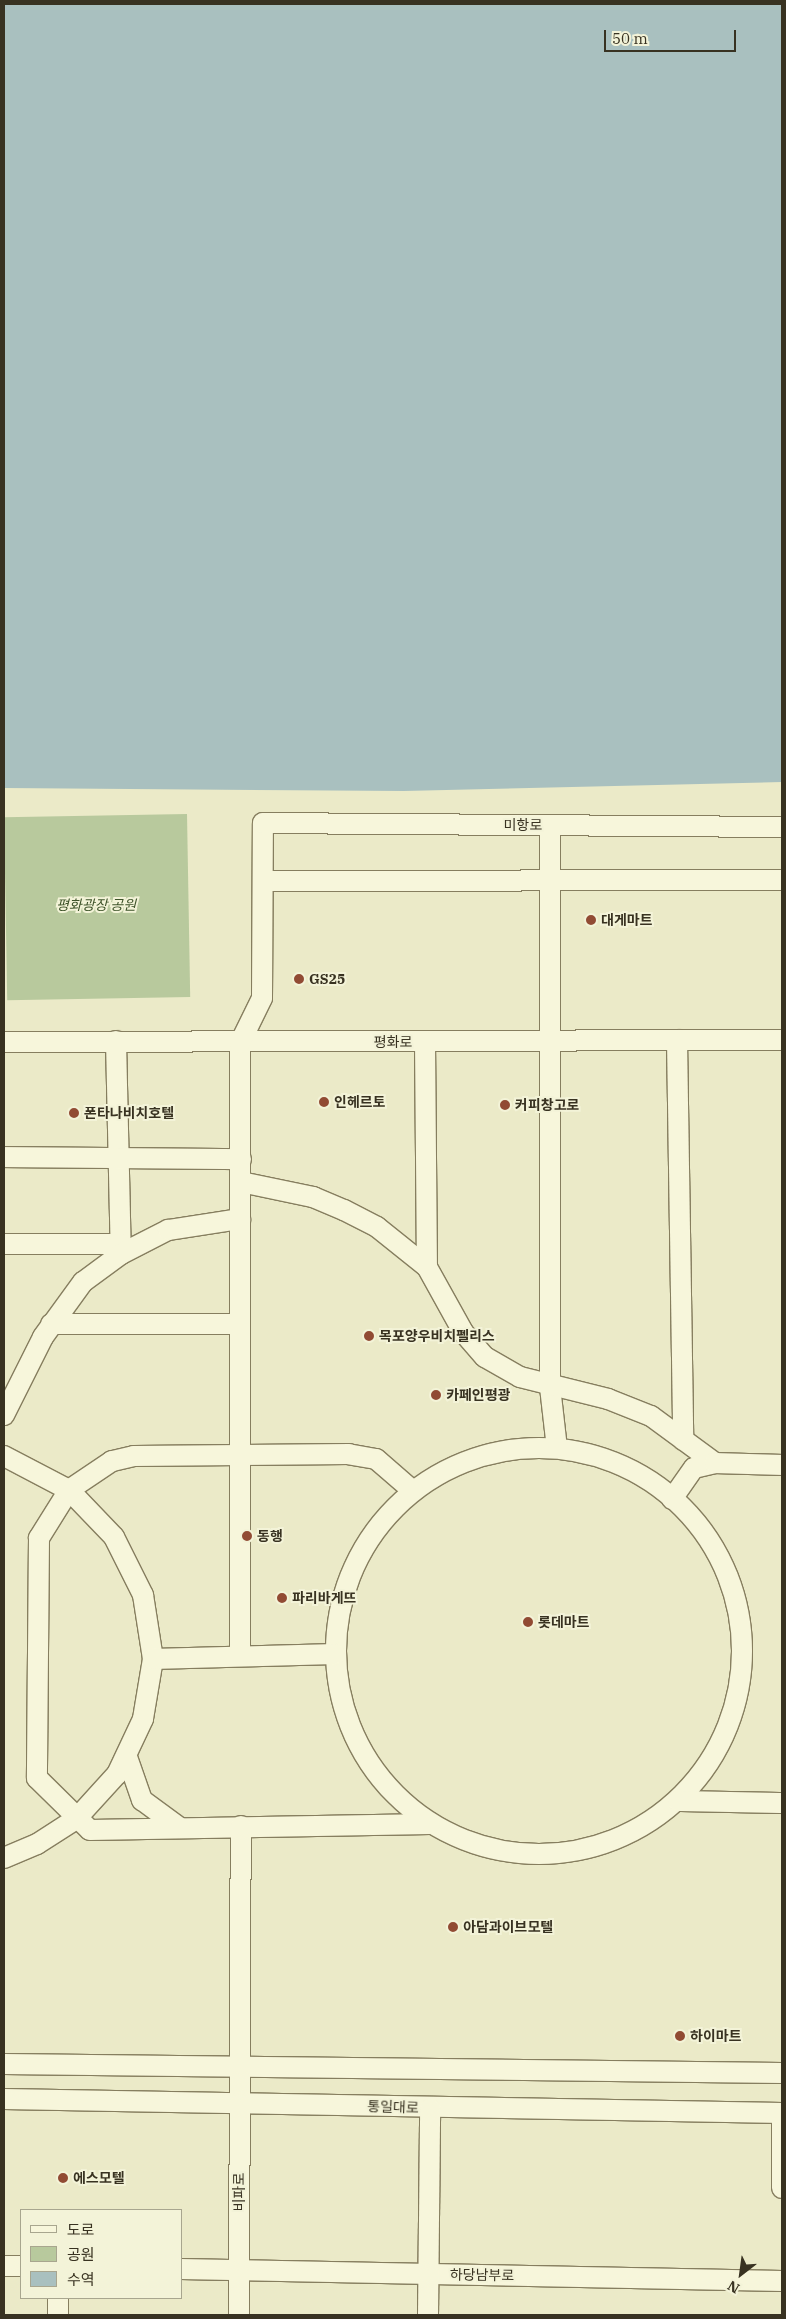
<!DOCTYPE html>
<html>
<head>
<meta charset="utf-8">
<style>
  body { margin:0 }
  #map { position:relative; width:786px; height:2319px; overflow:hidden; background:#ebeac8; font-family:"IBM Plex Serif","Noto Sans KR",serif }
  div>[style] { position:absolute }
  .green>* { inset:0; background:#b8c99d; transform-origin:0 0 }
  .water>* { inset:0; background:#a9c0bf }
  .roads { filter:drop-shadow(1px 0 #867e5f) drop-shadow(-1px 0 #867e5f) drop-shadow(0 1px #867e5f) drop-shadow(0 -1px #867e5f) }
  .minor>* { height:20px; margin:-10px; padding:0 10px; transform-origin:10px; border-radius:10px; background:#f7f6db }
  .minor>.ring { margin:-10px; padding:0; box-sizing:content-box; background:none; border:20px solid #f7f6db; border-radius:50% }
  .dots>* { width:14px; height:14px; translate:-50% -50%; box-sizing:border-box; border:2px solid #f3f3d8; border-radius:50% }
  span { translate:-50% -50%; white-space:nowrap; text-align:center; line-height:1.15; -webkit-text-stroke:4px #f3f3d8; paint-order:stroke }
  .street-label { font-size:14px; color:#383221 }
  .park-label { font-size:14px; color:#3d5329; font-style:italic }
  .poi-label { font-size:14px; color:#383221; font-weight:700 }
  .left { translate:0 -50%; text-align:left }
  .frame { position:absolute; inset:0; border:5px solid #383221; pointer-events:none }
  .legend { position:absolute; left:20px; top:2209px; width:162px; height:90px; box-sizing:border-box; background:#f3f3d8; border:1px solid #a8a68f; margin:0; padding:6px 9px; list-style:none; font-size:15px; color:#383221 }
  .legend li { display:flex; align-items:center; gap:10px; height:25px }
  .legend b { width:25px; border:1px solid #a8a68f }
  .north { position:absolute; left:716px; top:2249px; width:50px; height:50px; -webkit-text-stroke:4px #f3f3d8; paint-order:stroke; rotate:210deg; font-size:14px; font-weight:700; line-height:20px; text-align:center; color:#383221 }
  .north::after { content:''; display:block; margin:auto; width:18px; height:22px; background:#383221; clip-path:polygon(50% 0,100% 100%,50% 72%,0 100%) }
  .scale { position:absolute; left:604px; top:30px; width:132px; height:22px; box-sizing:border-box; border:2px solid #383221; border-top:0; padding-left:6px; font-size:15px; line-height:18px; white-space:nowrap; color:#383221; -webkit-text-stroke:4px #f3f3d8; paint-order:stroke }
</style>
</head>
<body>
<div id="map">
  <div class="green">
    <div style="left:187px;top:814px;width:183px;height:183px;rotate:89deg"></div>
  </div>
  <div class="water">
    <div style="clip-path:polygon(4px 4px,782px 4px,782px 782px,404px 791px,4px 788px)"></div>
  </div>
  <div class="roads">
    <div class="minor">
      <div style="left:550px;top:825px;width:562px;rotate:90deg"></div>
      <div style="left:550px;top:1387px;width:61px;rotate:83.5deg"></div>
      <div style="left:263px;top:881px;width:519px;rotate:-0.11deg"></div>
      <div style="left:677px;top:1040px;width:400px;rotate:89.1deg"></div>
      <div style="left:116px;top:1041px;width:213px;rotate:88.7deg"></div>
      <div style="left:4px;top:1042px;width:778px;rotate:-0.15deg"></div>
      <div style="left:425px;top:1042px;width:225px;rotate:89.5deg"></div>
      <div style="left:427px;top:1267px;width:74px;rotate:61deg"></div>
      <div style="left:463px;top:1332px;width:33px;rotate:49deg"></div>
      <div style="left:485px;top:1357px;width:40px;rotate:29.7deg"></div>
      <div style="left:520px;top:1377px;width:91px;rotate:14deg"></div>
      <div style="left:608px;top:1399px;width:46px;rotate:21.6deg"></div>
      <div style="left:651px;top:1416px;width:79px;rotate:36.3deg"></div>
      <div style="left:4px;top:1157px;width:237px;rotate:0.5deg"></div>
      <div style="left:241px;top:1182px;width:74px;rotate:11.8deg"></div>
      <div style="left:313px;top:1197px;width:34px;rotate:23deg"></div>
      <div style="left:344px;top:1210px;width:37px;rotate:27deg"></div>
      <div style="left:377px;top:1227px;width:64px;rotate:38.7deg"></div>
      <div style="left:4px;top:1244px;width:116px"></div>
      <div style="left:51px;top:1324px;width:189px"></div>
      <div style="left:4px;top:1415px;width:87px;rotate:-63.4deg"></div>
      <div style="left:43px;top:1337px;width:68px;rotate:-54deg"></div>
      <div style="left:83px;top:1282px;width:47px;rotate:-36.4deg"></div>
      <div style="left:121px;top:1254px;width:53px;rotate:-27.1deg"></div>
      <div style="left:168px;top:1230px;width:73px;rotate:-8.7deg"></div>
      <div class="ring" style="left:336px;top:1448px;width:386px;height:386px"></div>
      <div style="left:4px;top:1456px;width:73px;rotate:27.6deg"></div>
      <div style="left:69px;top:1490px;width:65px;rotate:46.2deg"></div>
      <div style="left:114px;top:1537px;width:65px;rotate:63.4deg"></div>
      <div style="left:143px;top:1595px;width:65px;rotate:81.1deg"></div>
      <div style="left:153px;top:1659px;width:61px;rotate:99.5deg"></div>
      <div style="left:143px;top:1719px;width:61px;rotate:115.3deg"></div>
      <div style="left:117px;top:1774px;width:61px;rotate:132.3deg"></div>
      <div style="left:76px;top:1819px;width:46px;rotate:147.3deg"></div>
      <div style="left:37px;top:1844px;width:36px;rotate:157deg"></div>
      <div style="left:413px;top:1491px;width:49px;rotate:-139.1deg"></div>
      <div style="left:376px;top:1459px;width:27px;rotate:-170deg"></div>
      <div style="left:349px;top:1454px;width:215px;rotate:179.5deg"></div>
      <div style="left:134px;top:1456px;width:23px;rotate:167deg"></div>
      <div style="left:112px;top:1461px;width:52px;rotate:146deg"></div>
      <div style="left:69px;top:1490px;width:57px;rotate:122deg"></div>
      <div style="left:39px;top:1538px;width:240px;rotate:90.5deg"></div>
      <div style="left:37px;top:1778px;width:74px;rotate:44.5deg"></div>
      <div style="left:90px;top:1830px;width:340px;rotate:-1deg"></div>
      <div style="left:672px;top:1499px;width:38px;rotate:-55deg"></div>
      <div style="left:694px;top:1468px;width:22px;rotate:-13deg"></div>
      <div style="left:715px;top:1463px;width:67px;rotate:1.7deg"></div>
      <div style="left:240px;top:1654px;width:611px;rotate:-90deg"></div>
      <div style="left:240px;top:1043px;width:50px;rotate:-63.9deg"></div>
      <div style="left:262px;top:998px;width:175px;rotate:-89.7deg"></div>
      <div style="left:263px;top:823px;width:519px;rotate:0.44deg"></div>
      <div style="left:153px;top:1659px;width:182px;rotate:-1.6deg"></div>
      <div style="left:127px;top:1757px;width:46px;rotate:70.8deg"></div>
      <div style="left:142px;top:1800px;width:47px;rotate:36.4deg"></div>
      <div style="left:678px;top:1801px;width:104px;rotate:1.1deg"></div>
      <div style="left:4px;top:2064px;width:778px;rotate:0.66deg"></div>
      <div style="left:4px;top:2099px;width:778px;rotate:1.03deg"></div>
      <div style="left:782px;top:2113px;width:75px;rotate:90deg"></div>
      <div style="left:4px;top:2266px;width:17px"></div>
      <div style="left:181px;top:2269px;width:601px;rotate:1.14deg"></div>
      <div style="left:58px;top:2315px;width:17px;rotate:-90deg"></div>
      <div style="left:239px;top:2315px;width:489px;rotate:-89.8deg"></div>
      <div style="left:428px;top:2315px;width:206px;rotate:-89.4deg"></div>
    </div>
  </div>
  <div class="dots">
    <div style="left:591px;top:920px;background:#914b33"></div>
    <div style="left:299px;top:979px;background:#914b33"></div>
    <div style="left:324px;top:1102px;background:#914b33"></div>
    <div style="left:505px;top:1105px;background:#914b33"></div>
    <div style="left:74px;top:1113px;background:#914b33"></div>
    <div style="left:369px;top:1336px;background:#914b33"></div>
    <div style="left:436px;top:1395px;background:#914b33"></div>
    <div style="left:247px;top:1536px;background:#914b33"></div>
    <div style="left:282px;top:1598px;background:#914b33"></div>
    <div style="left:528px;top:1622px;background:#914b33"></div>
    <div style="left:453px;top:1927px;background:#914b33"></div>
    <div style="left:680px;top:2036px;background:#914b33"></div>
    <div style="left:63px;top:2178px;background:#914b33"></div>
  </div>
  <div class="street-label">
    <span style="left:523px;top:825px">미항로</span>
    <span style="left:393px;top:1042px">평화로</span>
    <span style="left:393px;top:2107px;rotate:2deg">통일대로</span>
    <span style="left:239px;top:2192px;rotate:-90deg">비파로</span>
    <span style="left:482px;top:2275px;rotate:1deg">하당남부로</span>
  </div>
  <div class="park-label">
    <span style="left:96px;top:905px">평화광장 공원</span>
  </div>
  <div class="poi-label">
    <span class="left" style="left:601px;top:920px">대게마트</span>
    <span class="left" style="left:309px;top:979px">GS25</span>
    <span class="left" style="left:334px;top:1102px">인헤르토</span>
    <span class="left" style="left:515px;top:1105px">커피창고로</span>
    <span class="left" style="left:84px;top:1113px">폰타나비치호텔</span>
    <span class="left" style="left:379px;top:1336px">목포양우비치펠리스</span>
    <span class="left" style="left:446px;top:1395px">카페인평광</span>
    <span class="left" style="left:257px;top:1536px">동행</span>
    <span class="left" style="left:292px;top:1598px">파리바게뜨</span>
    <span class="left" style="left:538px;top:1622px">롯데마트</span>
    <span class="left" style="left:463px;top:1927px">아담과이브모텔</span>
    <span class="left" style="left:690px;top:2036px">하이마트</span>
    <span class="left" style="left:73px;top:2178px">에스모텔</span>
  </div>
  <div class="frame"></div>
  <ul class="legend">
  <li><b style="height:6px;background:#f7f6db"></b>도로</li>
  <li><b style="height:14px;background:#b8c99d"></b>공원</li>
  <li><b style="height:14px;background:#a9c0bf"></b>수역</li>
  </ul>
  <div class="north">N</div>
  <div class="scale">50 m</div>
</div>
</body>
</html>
